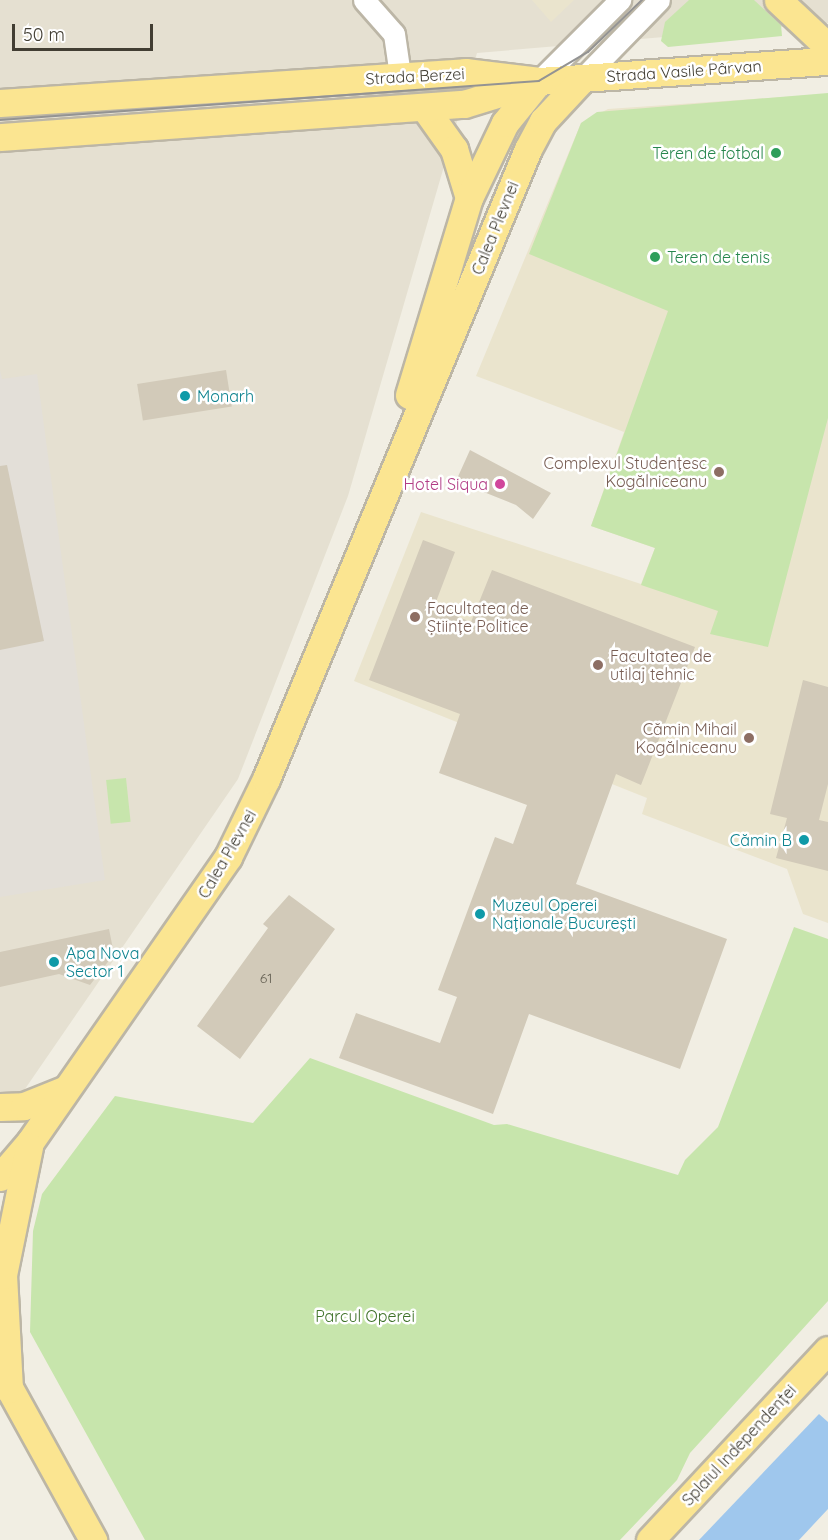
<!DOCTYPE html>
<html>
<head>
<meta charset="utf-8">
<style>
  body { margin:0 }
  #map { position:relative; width:828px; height:1540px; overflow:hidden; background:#f1eee3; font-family:Quicksand,sans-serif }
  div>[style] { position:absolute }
  .residential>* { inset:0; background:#e5e0d1 }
  .industrial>* { inset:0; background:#e3dfd8 }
  .education>* { inset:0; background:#eae4cd }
  .green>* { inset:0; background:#c7e5ac; transform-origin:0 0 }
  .water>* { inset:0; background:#9fc7ed }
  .building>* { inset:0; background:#d2cab9; transform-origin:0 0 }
  .roads { filter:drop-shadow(2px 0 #bcb6a6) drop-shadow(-2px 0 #bcb6a6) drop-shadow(0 2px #bcb6a6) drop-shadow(0 -2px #bcb6a6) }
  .minor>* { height:21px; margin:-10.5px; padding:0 10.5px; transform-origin:10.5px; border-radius:10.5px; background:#fff }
  .major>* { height:27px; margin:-13.5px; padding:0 13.5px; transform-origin:13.5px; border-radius:13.5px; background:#fbe591 }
  .tram>* { height:1.5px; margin:-0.75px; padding:0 0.75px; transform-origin:0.75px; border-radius:0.75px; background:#939393 }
  .dots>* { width:16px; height:16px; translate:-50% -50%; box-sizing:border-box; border:3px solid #fff; border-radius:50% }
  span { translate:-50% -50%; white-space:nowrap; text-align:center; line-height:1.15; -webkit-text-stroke:5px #fff; paint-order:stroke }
  .number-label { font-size:14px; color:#666154 }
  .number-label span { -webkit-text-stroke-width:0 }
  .street-label { font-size:16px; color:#423e33 }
  .leisure-label { font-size:16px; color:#27864d }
  .right { translate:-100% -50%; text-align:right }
  .left { translate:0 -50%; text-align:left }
  .culture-label { font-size:16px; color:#0d838f }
  .education-label { font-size:16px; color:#785e54 }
  .hotel-label { font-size:16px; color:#b23c85 }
  .park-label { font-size:16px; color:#3f7229 }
  .scale { position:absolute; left:12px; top:24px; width:141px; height:27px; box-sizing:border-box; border:3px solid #423e33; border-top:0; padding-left:8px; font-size:18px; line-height:21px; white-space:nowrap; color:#423e33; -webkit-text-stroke:4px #fff; paint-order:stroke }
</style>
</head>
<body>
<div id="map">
  <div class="residential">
    <div style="clip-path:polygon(0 0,828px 0,828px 23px,477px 53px,348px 496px,238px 779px,25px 1089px,0 1109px)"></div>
  </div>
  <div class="industrial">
    <div style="clip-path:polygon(0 370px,2px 379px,37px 374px,105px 880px,0 897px)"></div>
  </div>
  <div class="education">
    <div style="clip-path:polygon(532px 0,574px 0,551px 22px)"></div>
    <div style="clip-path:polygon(828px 94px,828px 923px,803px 914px,787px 869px,642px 814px,647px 798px,354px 681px,421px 512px,641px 584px,655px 548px,591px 526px,624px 432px,476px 376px,581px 123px,608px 109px)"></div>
  </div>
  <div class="green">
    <div style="clip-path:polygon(689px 0,754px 0,781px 25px,782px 36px,668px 47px,661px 41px,665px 22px)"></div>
    <div style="clip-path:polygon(828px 93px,828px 418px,768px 647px,710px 634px,718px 611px,641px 585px,655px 548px,591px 526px,668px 311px,529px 254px,581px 123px,597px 112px)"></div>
    <div style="left:126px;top:778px;width:44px;height:20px;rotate:84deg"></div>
    <div style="clip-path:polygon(794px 927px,828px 939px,828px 1301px,690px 1453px,677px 1480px,620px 1540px,145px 1540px,30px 1332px,33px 1231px,42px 1194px,115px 1096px,253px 1123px,310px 1058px,494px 1125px,507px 1124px,678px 1175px,685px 1160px,718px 1127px)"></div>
  </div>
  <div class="water">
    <div style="clip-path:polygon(819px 1414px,828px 1422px,828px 1509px,799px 1540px,699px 1540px)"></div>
  </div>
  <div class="building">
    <div style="left:226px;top:370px;width:37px;height:90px;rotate:81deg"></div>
    <div style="clip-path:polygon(470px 450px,551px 493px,533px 519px,516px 505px,456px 481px)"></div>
    <div style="clip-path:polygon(7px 465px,44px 641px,0 650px,0 466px)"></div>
    <div style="clip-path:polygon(423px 540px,455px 552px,434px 607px,471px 622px,492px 570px,695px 647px,641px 785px,616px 774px,576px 884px,727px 939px,680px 1069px,529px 1014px,493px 1114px,339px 1058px,356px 1013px,440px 1043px,457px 997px,438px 990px,495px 837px,513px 844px,527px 805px,439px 773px,460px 714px,369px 680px)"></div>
    <div style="clip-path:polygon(803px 680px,828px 687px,828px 784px,819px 820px,828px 822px,828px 871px,776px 858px,787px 818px,770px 814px)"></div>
    <div style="clip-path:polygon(289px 895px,335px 929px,240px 1059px,197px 1026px,268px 928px,263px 924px)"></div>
    <div style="clip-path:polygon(109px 929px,114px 954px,90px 985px,59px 974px,0 987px,0 952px)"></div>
  </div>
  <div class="roads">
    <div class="minor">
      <div style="left:364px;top:0;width:45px;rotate:48.6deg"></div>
      <div style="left:394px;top:34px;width:41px;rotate:81.7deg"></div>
      <div style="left:582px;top:79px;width:110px;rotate:-45.7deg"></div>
      <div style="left:539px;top:81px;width:115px;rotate:-45deg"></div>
    </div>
    <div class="major">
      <div style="left:778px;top:0;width:69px;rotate:43.2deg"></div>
      <div style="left:0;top:103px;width:466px;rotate:-3.8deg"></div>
      <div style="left:465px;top:72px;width:75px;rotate:6.9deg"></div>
      <div style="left:539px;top:81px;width:290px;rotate:-4deg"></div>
      <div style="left:424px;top:107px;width:52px;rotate:54.5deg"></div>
      <div style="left:454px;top:149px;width:51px;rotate:73deg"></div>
      <div style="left:0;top:137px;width:465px;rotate:-4.1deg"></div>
      <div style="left:464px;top:104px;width:69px;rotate:-16.9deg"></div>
      <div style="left:409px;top:395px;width:206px;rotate:-73.1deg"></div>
      <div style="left:469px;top:198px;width:83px;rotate:-64.4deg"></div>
      <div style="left:505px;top:123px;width:54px;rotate:-51deg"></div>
      <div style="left:0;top:1107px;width:24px;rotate:-2deg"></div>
      <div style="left:24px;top:1106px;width:45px;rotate:-22deg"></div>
      <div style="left:0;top:1177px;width:46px;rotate:-49.4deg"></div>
      <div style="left:30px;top:1142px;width:347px;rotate:-55.2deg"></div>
      <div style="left:228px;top:857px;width:87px;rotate:-64deg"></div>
      <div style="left:266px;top:779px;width:682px;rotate:-67.42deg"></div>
      <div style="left:528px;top:149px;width:32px;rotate:-62deg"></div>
      <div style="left:543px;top:121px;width:57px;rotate:-47.1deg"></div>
      <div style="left:1px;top:1373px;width:191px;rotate:61.1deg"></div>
      <div style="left:9px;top:1389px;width:114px;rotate:-93deg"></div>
      <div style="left:3px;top:1275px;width:131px;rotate:-78.5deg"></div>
      <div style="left:650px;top:1540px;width:260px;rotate:-46.9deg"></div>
    </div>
  </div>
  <div class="tram">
    <div style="left:0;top:120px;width:540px;rotate:-4.14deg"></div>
    <div style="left:539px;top:81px;width:57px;rotate:-30.6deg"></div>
    <div style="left:588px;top:52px;width:75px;rotate:-43.9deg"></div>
  </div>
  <div class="dots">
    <div style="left:776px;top:153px;background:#2e9e5b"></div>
    <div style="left:655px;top:257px;background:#2e9e5b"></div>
    <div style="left:185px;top:396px;background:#0f9aa8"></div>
    <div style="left:719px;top:472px;background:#8d6e63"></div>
    <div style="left:500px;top:484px;background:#d1479c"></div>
    <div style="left:415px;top:617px;background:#8d6e63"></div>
    <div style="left:598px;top:665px;background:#8d6e63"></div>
    <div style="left:749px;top:738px;background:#8d6e63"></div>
    <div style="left:804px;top:840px;background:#0f9aa8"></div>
    <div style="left:480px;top:914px;background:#0f9aa8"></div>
    <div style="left:54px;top:962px;background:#0f9aa8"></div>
  </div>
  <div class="number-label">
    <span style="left:266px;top:978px">61</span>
  </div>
  <div class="street-label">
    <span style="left:684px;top:71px;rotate:-4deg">Strada Vasile Pârvan</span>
    <span style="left:415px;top:76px;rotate:-3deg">Strada Berzei</span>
    <span style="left:495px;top:228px;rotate:-68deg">Calea Plevnei</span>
    <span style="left:227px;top:854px;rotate:-60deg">Calea Plevnei</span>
    <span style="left:739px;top:1445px;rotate:-47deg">Splaiul Independenței</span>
  </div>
  <div class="leisure-label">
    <span class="right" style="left:764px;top:153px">Teren de fotbal</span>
    <span class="left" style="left:667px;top:257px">Teren de tenis</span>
  </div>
  <div class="culture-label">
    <span class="left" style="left:197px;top:396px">Monarh</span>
    <span class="right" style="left:792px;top:840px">Cămin B</span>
    <span class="left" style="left:492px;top:914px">Muzeul Operei<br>Naționale București</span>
    <span class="left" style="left:66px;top:962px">Apa Nova<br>Sector 1</span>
  </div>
  <div class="education-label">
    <span class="right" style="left:707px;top:472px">Complexul Studențesc<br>Kogălniceanu</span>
    <span class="left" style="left:427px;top:617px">Facultatea de<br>Științe Politice</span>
    <span class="left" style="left:610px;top:665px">Facultatea de<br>utilaj tehnic</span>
    <span class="right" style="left:737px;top:738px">Cămin Mihail<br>Kogălniceanu</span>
  </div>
  <div class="hotel-label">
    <span class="right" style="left:488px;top:484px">Hotel Siqua</span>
  </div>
  <div class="park-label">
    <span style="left:365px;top:1316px">Parcul Operei</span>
  </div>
  <div class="scale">50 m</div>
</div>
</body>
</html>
